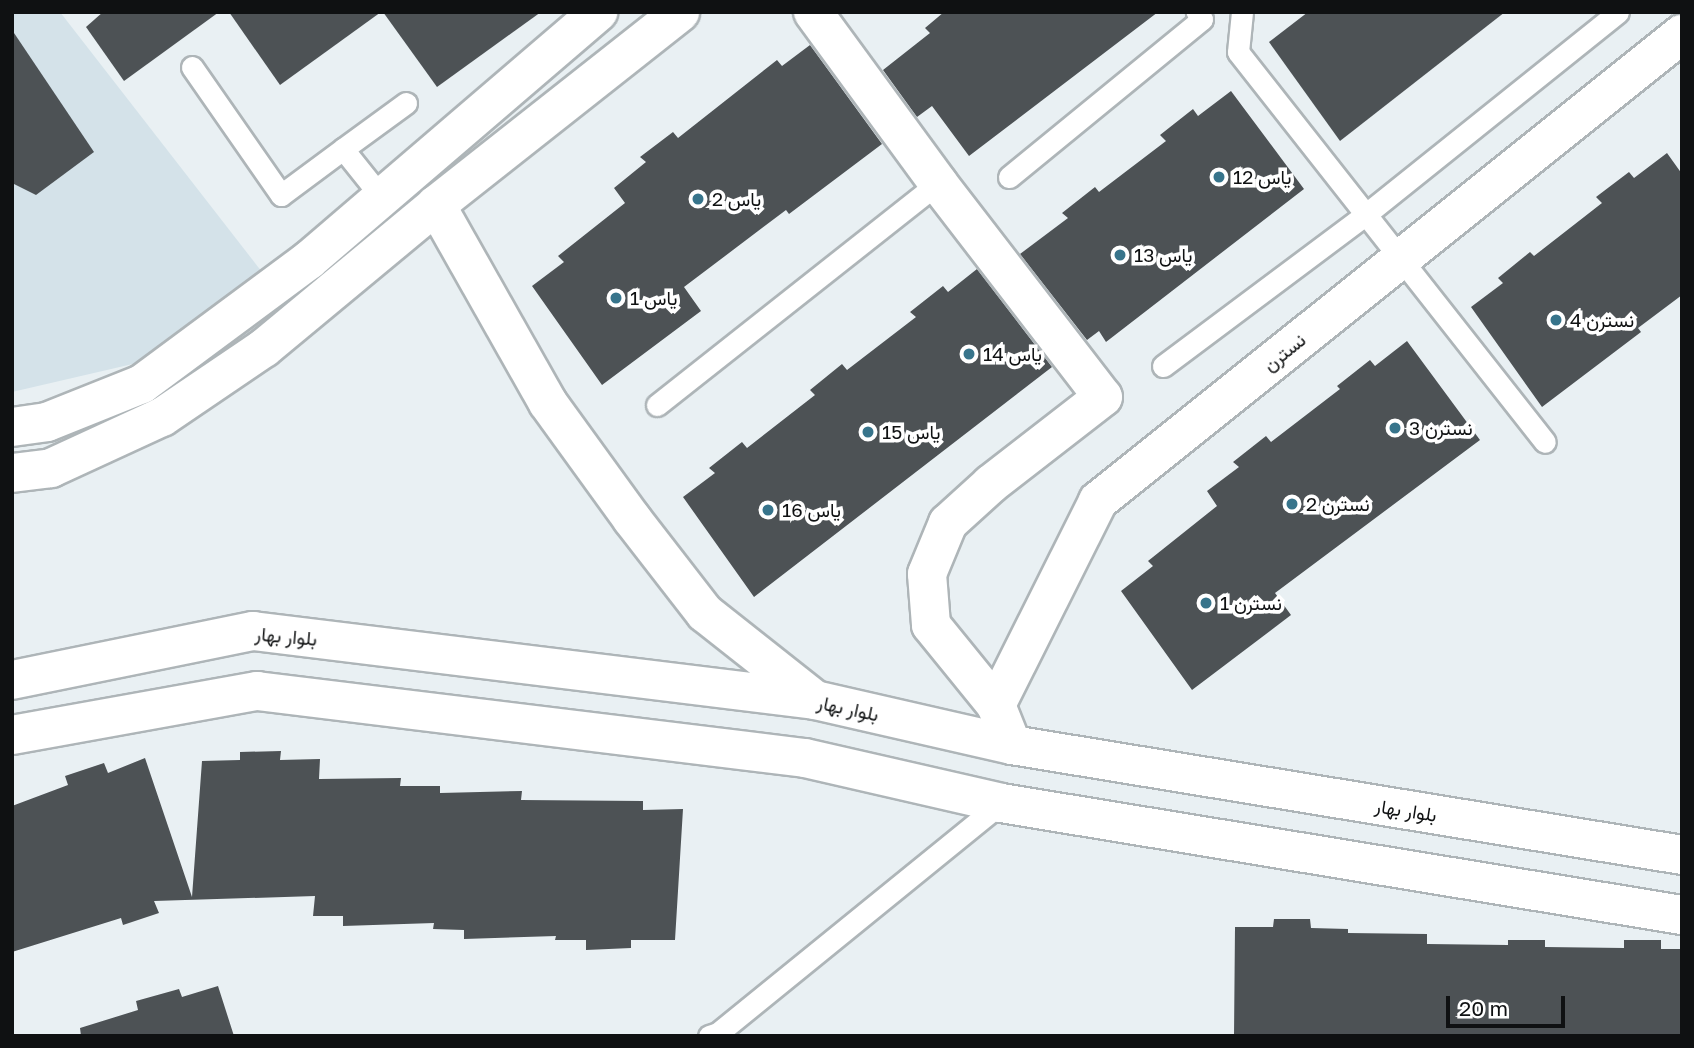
<!DOCTYPE html>
<html>
<head>
<meta charset="utf-8">
<style>
  body { margin:0 }
  #map { position:relative; width:1694px; height:1048px; overflow:hidden; background:#e9f0f3; font-family:"Golos Text",Vazirmatn,sans-serif }
  div>[style] { position:absolute }
  .built>* { inset:0; background:#d4e2e9 }
  .building>* { inset:0; background:#4d5255 }
  .roads { filter:drop-shadow(2px 0 #aeb5b8) drop-shadow(-2px 0 #aeb5b8) drop-shadow(0 2px #aeb5b8) drop-shadow(0 -2px #aeb5b8) }
  .service>* { height:21px; margin:-10.5px; padding:0 10.5px; transform-origin:10.5px; border-radius:10.5px; background:#fff }
  .minor>* { height:38px; margin:-19px; padding:0 19px; transform-origin:19px; border-radius:19px; background:#fff }
  .dots>* { width:19px; height:19px; translate:-50% -50%; box-sizing:border-box; border:4px solid #fff; border-radius:50% }
  span { translate:-50% -50%; white-space:nowrap; text-align:center; line-height:1.15; -webkit-text-stroke:7px #fff; paint-order:stroke }
  .poi-label { font-size:19px; color:#0f1112 }
  .left { translate:0 -50%; text-align:left }
  .street-label { font-size:19px; color:#0f1112 }
  .frame { position:absolute; inset:0; border:14px solid #0f1112; pointer-events:none }
  .scale { position:absolute; left:1446px; top:996px; width:119px; height:32px; box-sizing:border-box; border:4px solid #0f1112; border-top:0; padding-left:9px; font-size:21px; line-height:24px; white-space:nowrap; color:#0f1112; -webkit-text-stroke:5px #fff; paint-order:stroke }
</style>
</head>
<body>
<div id="map">
  <div class="built">
    <div style="clip-path:polygon(12px 12px,60px 12px,262px 272px,176px 346px,137px 363px,12px 392px)"></div>
  </div>
  <div class="building">
    <div style="clip-path:polygon(103px 12px,219px 12px,124px 81px,86px 27px)"></div>
    <div style="clip-path:polygon(229px 12px,381px 12px,280px 85px)"></div>
    <div style="clip-path:polygon(383px 12px,541px 12px,437px 87px)"></div>
    <div style="clip-path:polygon(944px 12px,1158px 12px,969px 156px,932px 106px,917px 117px,883px 70px,930px 33px,925px 28px)"></div>
    <div style="clip-path:polygon(1308px 12px,1505px 12px,1340px 141px,1269px 42px)"></div>
    <div style="clip-path:polygon(12px 30px,94px 152px,36px 195px,12px 183px)"></div>
    <div style="clip-path:polygon(810px 45px,882px 144px,789px 214px,786px 210px,684px 287px,701px 311px,602px 385px,532px 286px,564px 262px,558px 256px,625px 203px,614px 188px,646px 162px,640px 157px,673px 132px,678px 138px,777px 60px,782px 66px)"></div>
    <div style="clip-path:polygon(1231px 91px,1304px 189px,1106px 342px,1099px 331px,1087px 340px,1020px 254px,1068px 218px,1062px 213px,1095px 187px,1099px 192px,1166px 141px,1160px 135px,1193px 109px,1198px 116px)"></div>
    <div style="clip-path:polygon(1667px 153px,1682px 174px,1682px 295px,1638px 328px,1641px 332px,1542px 407px,1471px 307px,1503px 283px,1498px 278px,1530px 252px,1534px 256px,1602px 203px,1596px 197px,1629px 172px,1634px 178px)"></div>
    <div style="clip-path:polygon(977px 269px,1052px 367px,754px 597px,683px 497px,715px 473px,709px 468px,742px 442px,747px 448px,815px 395px,810px 390px,842px 364px,847px 370px,916px 317px,910px 312px,943px 286px,948px 292px)"></div>
    <div style="clip-path:polygon(1407px 341px,1480px 440px,1275px 593px,1291px 615px,1192px 690px,1121px 591px,1153px 566px,1148px 561px,1217px 506px,1207px 491px,1239px 467px,1233px 462px,1266px 436px,1271px 442px,1340px 389px,1337px 386px,1370px 360px,1375px 366px)"></div>
    <div style="clip-path:polygon(281px 751px,280px 760px,320px 759px,319px 779px,401px 778px,400px 786px,440px 786px,440px 793px,522px 791px,521px 800px,643px 801px,643px 810px,683px 809px,675px 940px,631px 940px,631px 948px,586px 950px,586px 940px,555px 940px,556px 936px,464px 939px,464px 930px,433px 929px,434px 923px,343px 926px,343px 916px,313px 916px,315px 896px,154px 901px,159px 913px,123px 925px,121px 918px,12px 952px,12px 806px,68px 785px,65px 776px,104px 763px,108px 773px,145px 758px,192px 897px,202px 761px,240px 760px,240px 752px)"></div>
    <div style="clip-path:polygon(1274px 919px,1310px 919px,1311px 928px,1348px 929px,1348px 933px,1427px 934px,1427px 944px,1508px 945px,1508px 940px,1545px 940px,1545px 947px,1624px 948px,1624px 940px,1661px 940px,1661px 949px,1682px 949px,1682px 1036px,1234px 1036px,1235px 927px,1273px 927px)"></div>
    <div style="clip-path:polygon(218px 986px,234px 1036px,81px 1036px,80px 1028px,138px 1010px,136px 1001px,179px 989px,182px 997px)"></div>
  </div>
  <div class="roads">
    <div class="service">
      <div style="left:1242px;top:12px;width:40px;rotate:95.7deg"></div>
      <div style="left:1238px;top:52px;width:496px;rotate:51.8deg"></div>
      <div style="left:192px;top:67px;width:156px;rotate:55.2deg"></div>
      <div style="left:281px;top:195px;width:77px;rotate:-36.6deg"></div>
      <div style="left:343px;top:149px;width:64px;rotate:51.3deg"></div>
      <div style="left:343px;top:149px;width:78px;rotate:-36.1deg"></div>
      <div style="left:1009px;top:177px;width:249px;rotate:-39.3deg"></div>
      <div style="left:1202px;top:19px;width:9px;rotate:-126deg"></div>
      <div style="left:1163px;top:366px;width:252px;rotate:-36.8deg"></div>
      <div style="left:1365px;top:215px;width:324px;rotate:-38.7deg"></div>
      <div style="left:657px;top:405px;width:358px;rotate:-38.3deg"></div>
      <div style="left:709px;top:1036px;width:9px;rotate:-18deg"></div>
      <div style="left:718px;top:1033px;width:365px;rotate:-39.1deg"></div>
    </div>
    <div class="minor">
      <div style="left:813px;top:12px;width:212px;rotate:53.8deg"></div>
      <div style="left:938px;top:183px;width:270px;rotate:52.4deg"></div>
      <div style="left:1103px;top:397px;width:142px;rotate:142.2deg"></div>
      <div style="left:991px;top:484px;width:58px;rotate:137.8deg"></div>
      <div style="left:948px;top:523px;width:55px;rotate:112.4deg"></div>
      <div style="left:927px;top:574px;width:51px;rotate:85.5deg"></div>
      <div style="left:931px;top:625px;width:103px;rotate:50.9deg"></div>
      <div style="left:436px;top:205px;width:227px;rotate:60.5deg"></div>
      <div style="left:548px;top:403px;width:143px;rotate:54.1deg"></div>
      <div style="left:632px;top:519px;width:119px;rotate:52.2deg"></div>
      <div style="left:705px;top:613px;width:140px;rotate:38.3deg"></div>
      <div style="left:12px;top:427px;width:35px;rotate:-8deg"></div>
      <div style="left:47px;top:422px;width:102px;rotate:-21.8deg"></div>
      <div style="left:142px;top:384px;width:208px;rotate:-36.6deg"></div>
      <div style="left:309px;top:260px;width:381px;rotate:-40.6deg"></div>
      <div style="left:12px;top:473px;width:39px;rotate:-7deg"></div>
      <div style="left:51px;top:468px;width:122px;rotate:-24.7deg"></div>
      <div style="left:162px;top:417px;width:123px;rotate:-34.1deg"></div>
      <div style="left:264px;top:348px;width:224px;rotate:-39.7deg"></div>
      <div style="left:436px;top:205px;width:311px;rotate:-38.3deg"></div>
      <div style="left:12px;top:680px;width:246px;rotate:-11.5deg"></div>
      <div style="left:253px;top:631px;width:566px;rotate:7deg"></div>
      <div style="left:815px;top:700px;width:202px;rotate:12.9deg"></div>
      <div style="left:1012px;top:745px;width:679px;rotate:9.32deg"></div>
      <div style="left:12px;top:735px;width:249px;rotate:-10.2deg"></div>
      <div style="left:257px;top:691px;width:552px;rotate:6.97deg"></div>
      <div style="left:805px;top:758px;width:201px;rotate:12.9deg"></div>
      <div style="left:1001px;top:803px;width:690px;rotate:9.34deg"></div>
      <div style="left:1012px;top:745px;width:43px;rotate:-111.8deg"></div>
      <div style="left:996px;top:705px;width:228px;rotate:-63.4deg"></div>
      <div style="left:1098px;top:501px;width:748px;rotate:-38.65deg"></div>
    </div>
  </div>
  <div class="dots">
    <div style="left:1219px;top:177px;background:#37748b"></div>
    <div style="left:698px;top:199px;background:#37748b"></div>
    <div style="left:1120px;top:255px;background:#37748b"></div>
    <div style="left:616px;top:298px;background:#37748b"></div>
    <div style="left:1556px;top:320px;background:#37748b"></div>
    <div style="left:969px;top:354px;background:#37748b"></div>
    <div style="left:1395px;top:428px;background:#37748b"></div>
    <div style="left:868px;top:432px;background:#37748b"></div>
    <div style="left:1292px;top:504px;background:#37748b"></div>
    <div style="left:768px;top:510px;background:#37748b"></div>
    <div style="left:1206px;top:603px;background:#37748b"></div>
  </div>
  <div class="poi-label">
    <span class="left" style="left:1233px;top:177px">یاس 12</span>
    <span class="left" style="left:712px;top:199px">یاس 2</span>
    <span class="left" style="left:1134px;top:255px">یاس 13</span>
    <span class="left" style="left:630px;top:298px">یاس 1</span>
    <span class="left" style="left:1570px;top:320px">نسترن 4</span>
    <span class="left" style="left:983px;top:354px">یاس 14</span>
    <span class="left" style="left:1409px;top:428px">نسترن 3</span>
    <span class="left" style="left:882px;top:432px">یاس 15</span>
    <span class="left" style="left:1306px;top:504px">نسترن 2</span>
    <span class="left" style="left:782px;top:510px">یاس 16</span>
    <span class="left" style="left:1220px;top:603px">نسترن 1</span>
  </div>
  <div class="street-label">
    <span style="left:1284px;top:352px;rotate:-39deg">نسترن</span>
    <span style="left:286px;top:636px;rotate:5deg">بلوار بهار</span>
    <span style="left:848px;top:708px;rotate:12deg">بلوار بهار</span>
    <span style="left:1406px;top:810px;rotate:9deg">بلوار بهار</span>
  </div>
  <div class="frame"></div>
  <div class="scale">20 m</div>
</div>
</body>
</html>
